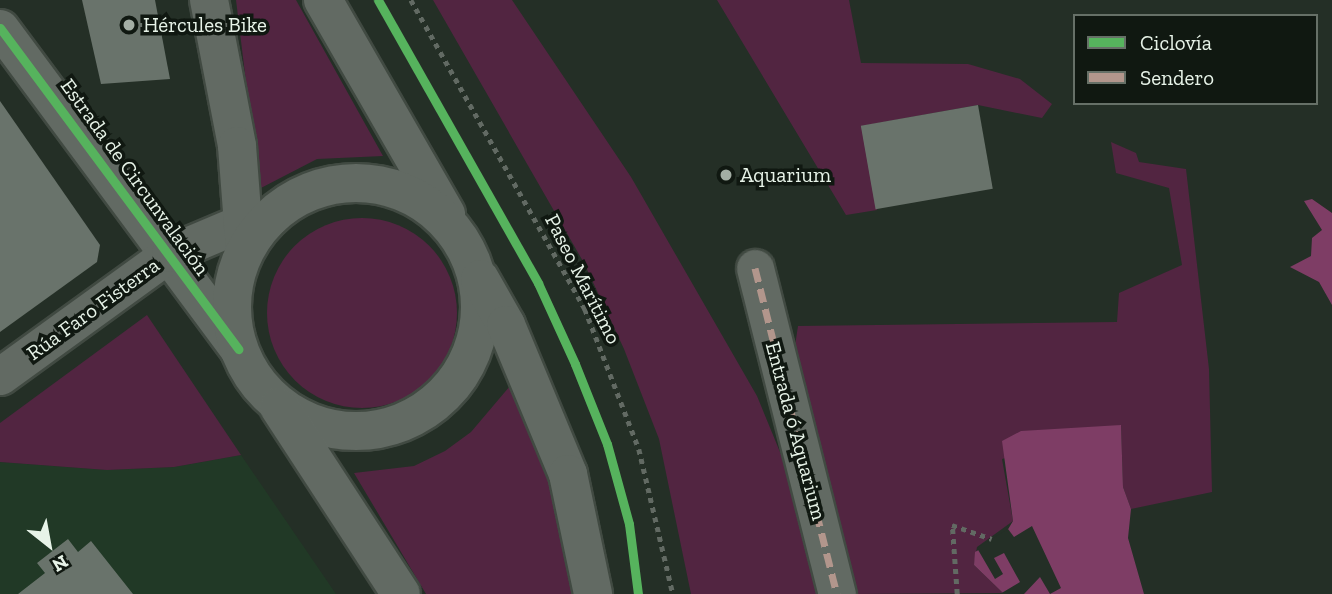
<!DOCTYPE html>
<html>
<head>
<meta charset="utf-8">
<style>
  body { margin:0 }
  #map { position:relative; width:1332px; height:594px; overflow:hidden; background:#242f26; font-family:"Zilla Slab",serif }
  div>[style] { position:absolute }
  .built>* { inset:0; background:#213926 }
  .green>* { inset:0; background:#522541 }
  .round { border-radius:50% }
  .water>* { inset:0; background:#7e3d65 }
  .pier>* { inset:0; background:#242f26 }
  .building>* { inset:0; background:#69736b; transform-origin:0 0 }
  .path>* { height:4.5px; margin-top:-2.25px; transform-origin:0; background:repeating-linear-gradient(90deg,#626a63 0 5px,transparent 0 10px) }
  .roads { filter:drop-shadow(2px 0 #414a42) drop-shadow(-2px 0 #414a42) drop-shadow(0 2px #414a42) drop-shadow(0 -2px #414a42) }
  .street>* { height:37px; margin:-18.5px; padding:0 18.5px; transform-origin:18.5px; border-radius:18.5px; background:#626a63 }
  .secondary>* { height:38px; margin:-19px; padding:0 19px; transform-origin:19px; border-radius:19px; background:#626a63 }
  .secondary>.ring { margin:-19px; padding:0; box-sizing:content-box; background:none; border:38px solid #626a63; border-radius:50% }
  .quiet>* { height:7px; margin-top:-3.5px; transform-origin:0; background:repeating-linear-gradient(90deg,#b2968c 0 14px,transparent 0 21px) }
  .cycleway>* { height:9px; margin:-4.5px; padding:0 4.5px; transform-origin:4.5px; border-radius:4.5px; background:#56b35d }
  .dots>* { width:19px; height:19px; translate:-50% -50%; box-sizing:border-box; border:4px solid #101811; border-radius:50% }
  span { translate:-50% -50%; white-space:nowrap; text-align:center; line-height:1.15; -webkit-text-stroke:7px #101811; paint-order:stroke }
  .poi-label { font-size:21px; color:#e7f3e8 }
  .left { translate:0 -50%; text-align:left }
  .street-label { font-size:21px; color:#e7f3e8 }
  .legend { position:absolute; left:1073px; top:14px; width:245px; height:91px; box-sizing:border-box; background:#101811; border:2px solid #667067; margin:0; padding:9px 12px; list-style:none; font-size:21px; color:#e7f3e8 }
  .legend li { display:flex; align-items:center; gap:14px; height:35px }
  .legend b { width:35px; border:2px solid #667067 }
  .north { position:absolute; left:14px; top:510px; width:70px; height:70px; -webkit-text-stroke:5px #101811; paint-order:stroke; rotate:149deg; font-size:19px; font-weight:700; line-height:28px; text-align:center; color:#e7f3e8 }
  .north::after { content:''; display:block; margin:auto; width:24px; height:32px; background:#e7f3e8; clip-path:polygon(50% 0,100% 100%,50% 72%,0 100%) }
</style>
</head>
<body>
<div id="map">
  <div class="built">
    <div style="clip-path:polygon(241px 455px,336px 594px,0 594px,0 462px,107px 470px,174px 467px)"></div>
  </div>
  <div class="green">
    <div style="clip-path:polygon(236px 0,296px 0,383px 156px,317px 159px,259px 189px)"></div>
    <div style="clip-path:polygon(433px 0,512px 0,631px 177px,757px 396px,794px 486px,821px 594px,691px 594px,659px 439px,624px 349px,584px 263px)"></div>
    <div style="clip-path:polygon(717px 0,849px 0,861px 63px,968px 64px,1020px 79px,1052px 104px,1042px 118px,978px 105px,862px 126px,877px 210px,846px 215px)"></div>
    <div style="clip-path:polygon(1111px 142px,1136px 153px,1139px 162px,1186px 169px,1209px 369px,1212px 492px,1131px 509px,1123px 487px,1121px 425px,1002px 459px,1013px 521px,977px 547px,974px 565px,1003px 593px,854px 594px,793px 359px,798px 326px,1117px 322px,1119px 293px,1182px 265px,1169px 188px,1116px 173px)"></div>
    <div class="round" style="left:267px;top:218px;width:190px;height:190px"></div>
    <div style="clip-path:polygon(147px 315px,241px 455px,174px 467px,107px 470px,0 462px,0 423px)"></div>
    <div style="clip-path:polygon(510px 386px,539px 443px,576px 594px,426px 594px,354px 473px,414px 466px,445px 451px,471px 432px)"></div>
  </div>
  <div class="water">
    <div style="clip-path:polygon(1312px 199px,1332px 213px,1332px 305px,1319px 282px,1290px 267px,1311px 256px,1312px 238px,1322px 230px,1304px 201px)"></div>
    <div style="clip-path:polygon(1121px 425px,1123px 487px,1131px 509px,1128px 538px,1144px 594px,1004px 594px,974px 565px,975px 552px,1004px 536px,1013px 521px,1002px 441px,1021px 431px)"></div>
  </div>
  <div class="pier">
    <div style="clip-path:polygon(1032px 526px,1061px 588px,1050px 594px,1040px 577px,1024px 594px,1000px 594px,1020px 582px,1004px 553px,994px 558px,1003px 574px,995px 579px,977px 548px,1008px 529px,1014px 537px)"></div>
  </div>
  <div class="building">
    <div style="clip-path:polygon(82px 0,155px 0,170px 79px,101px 84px)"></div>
    <div style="clip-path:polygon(0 101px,100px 245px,97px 262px,0 332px)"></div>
    <div style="left:978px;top:105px;width:85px;height:119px;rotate:80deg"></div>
    <div style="clip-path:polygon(68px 539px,78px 552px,91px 541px,133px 594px,18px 594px,45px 573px,37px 563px)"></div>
  </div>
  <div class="path">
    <div style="left:411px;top:0;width:355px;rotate:60.6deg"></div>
    <div style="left:585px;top:309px;width:150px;rotate:68.9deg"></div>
    <div style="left:639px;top:449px;width:149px;rotate:76.8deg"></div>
    <div style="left:957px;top:594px;width:69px;rotate:-94.1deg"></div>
    <div style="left:952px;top:525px;width:42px;rotate:19.3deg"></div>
  </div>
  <div class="roads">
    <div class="street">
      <div style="left:0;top:28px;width:400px;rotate:53.4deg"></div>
      <div style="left:755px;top:268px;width:336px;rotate:75.9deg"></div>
      <div style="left:0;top:376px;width:210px;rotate:-35.9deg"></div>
      <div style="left:170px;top:253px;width:77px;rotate:-22.9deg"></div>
      <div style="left:241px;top:223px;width:27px;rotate:-8deg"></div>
    </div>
    <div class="secondary">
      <div style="left:209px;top:0;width:149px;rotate:79.1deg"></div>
      <div style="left:237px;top:146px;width:104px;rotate:85.6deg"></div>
      <div style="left:323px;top:0;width:247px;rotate:60.1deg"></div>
      <div class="ring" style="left:232px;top:183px;width:210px;height:210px"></div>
      <div style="left:480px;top:279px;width:53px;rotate:60.5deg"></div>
      <div style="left:506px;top:325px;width:161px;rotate:67.4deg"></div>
      <div style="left:568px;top:474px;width:123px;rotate:78.2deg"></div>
      <div style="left:279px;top:407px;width:223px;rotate:56.9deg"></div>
    </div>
  </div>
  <div class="quiet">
    <div style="left:755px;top:268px;width:336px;rotate:75.9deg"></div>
  </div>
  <div class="cycleway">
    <div style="left:378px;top:0;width:325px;rotate:60.5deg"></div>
    <div style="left:538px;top:283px;width:89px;rotate:65.4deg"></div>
    <div style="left:575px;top:364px;width:86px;rotate:68.2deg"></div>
    <div style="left:607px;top:444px;width:83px;rotate:74.6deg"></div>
    <div style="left:629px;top:524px;width:71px;rotate:82.7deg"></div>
    <div style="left:0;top:28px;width:400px;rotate:53.4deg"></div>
  </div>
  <div class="dots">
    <div style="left:129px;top:25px;background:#a3aea4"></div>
    <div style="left:726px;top:175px;background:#a3aea4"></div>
  </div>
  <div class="poi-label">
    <span class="left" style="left:143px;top:25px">Hércules Bike</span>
    <span class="left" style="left:740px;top:175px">Aquarium</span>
  </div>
  <div class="street-label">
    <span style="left:135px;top:177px;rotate:54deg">Estrada de Circunvalación</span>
    <span style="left:583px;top:279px;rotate:63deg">Paseo Marítimo</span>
    <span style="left:93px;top:309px;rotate:-36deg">Rúa Faro Fisterra</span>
    <span style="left:796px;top:431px;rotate:75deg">Entrada ó Aquarium</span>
  </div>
  <ul class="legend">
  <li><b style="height:9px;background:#56b35d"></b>Ciclovía</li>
  <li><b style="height:9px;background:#b2968c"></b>Sendero</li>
  </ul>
  <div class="north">N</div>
</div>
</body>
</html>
